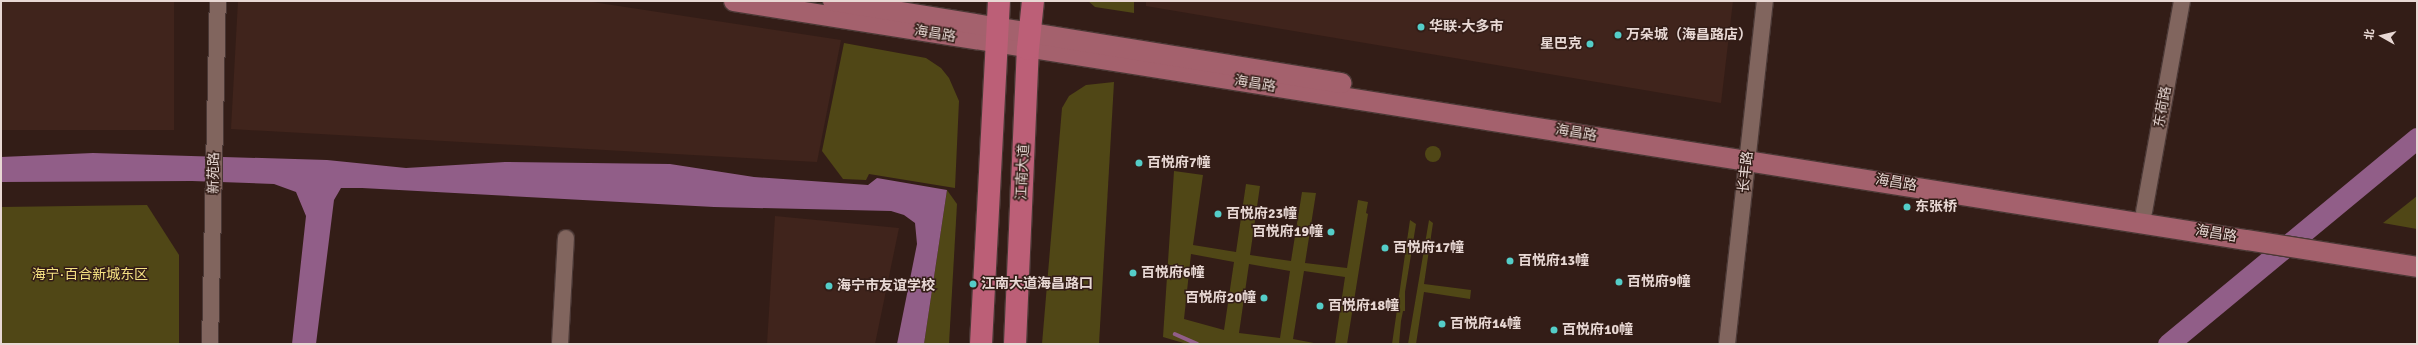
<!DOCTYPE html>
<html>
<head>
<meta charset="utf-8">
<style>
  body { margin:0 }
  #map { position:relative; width:2418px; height:345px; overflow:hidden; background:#331d17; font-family:Signika,"Noto Sans SC",sans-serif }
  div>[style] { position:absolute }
  .built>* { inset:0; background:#40241c; transform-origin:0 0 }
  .green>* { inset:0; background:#504716 }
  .round { border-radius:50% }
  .water>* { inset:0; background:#915e88 }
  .stream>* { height:3.5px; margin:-1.75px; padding:0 1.75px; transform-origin:1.75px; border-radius:1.75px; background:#915e88 }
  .river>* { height:21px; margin:-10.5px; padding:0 10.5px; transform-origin:10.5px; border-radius:10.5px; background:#915e88 }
  .roads { filter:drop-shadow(1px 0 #4b3835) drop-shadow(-1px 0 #4b3835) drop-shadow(0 1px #4b3835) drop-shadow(0 -1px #4b3835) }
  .minor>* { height:16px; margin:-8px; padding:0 8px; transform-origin:8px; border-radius:8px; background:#81655e }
  .major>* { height:20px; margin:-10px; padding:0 10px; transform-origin:10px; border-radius:10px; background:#a4616d }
  .highway>* { height:22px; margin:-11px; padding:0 11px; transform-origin:11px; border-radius:11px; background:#bc5f77 }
  .dots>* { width:11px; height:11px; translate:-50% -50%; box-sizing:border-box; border:2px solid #331d17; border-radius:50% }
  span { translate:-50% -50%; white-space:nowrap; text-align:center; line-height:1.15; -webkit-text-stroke:3px #331d17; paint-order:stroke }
  .poi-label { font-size:14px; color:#e8d8d4; font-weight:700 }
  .left { translate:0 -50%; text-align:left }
  .right { translate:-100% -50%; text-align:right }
  .street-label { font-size:14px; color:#e8d8d4 }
  .park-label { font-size:14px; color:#f6e283 }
  .frame { position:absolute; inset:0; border:2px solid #e8d8d4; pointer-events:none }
  .north { position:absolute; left:2362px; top:16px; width:40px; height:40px; -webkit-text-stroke:3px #331d17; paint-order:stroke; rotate:278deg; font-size:11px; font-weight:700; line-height:16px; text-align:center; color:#e8d8d4 }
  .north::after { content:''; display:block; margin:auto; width:14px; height:18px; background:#e8d8d4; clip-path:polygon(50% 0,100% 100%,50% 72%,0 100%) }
</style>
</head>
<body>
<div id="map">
  <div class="built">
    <div style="left:1px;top:1px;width:173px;height:129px"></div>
    <div style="clip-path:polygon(238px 1px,586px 1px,841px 40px,817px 162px,231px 129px)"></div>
    <div style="clip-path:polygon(1146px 1px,1733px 1px,1721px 103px,1146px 6px)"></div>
    <div style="clip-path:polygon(775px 216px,899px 228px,875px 344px,767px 344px)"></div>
  </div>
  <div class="green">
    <div style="clip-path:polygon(1088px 1px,1134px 1px,1134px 13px,1095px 7px)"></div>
    <div style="clip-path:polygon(844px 43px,926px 58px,941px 68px,949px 78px,959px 101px,955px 188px,869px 174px,866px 180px,843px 179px,822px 151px)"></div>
    <div style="clip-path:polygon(1114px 82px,1099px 344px,1042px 344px,1062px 108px,1069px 96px,1086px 85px)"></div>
    <div class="round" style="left:1425px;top:146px;width:16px;height:16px"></div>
    <div style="clip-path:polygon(evenodd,1174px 171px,1203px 175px,1193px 245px,1236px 252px,1246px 184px,1260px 186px,1250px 255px,1291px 261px,1302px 192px,1316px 193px,1305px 263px,1347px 268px,1358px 200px,1368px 202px,1366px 213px,1368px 214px,1347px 344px,1335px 344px,1345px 277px,1304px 271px,1293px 339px,1319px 344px,1187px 344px,1163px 337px,1174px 171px,1191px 254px,1234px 262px,1224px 330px,1184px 319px,1191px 254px,1174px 171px,1249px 264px,1290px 271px,1280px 338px,1239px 333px,1249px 264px)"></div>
    <div style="clip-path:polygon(947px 190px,957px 204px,949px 344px,924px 344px)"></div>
    <div style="clip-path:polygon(2417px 196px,2417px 229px,2383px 223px)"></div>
    <div style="clip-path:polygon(147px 205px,179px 255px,179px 344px,1px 344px,1px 207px)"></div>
    <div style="clip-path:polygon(1410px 220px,1416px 224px,1405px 292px,1405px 311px,1403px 311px,1401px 321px,1399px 344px,1392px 344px)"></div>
    <div style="clip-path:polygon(1429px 220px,1433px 223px,1424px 284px,1471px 290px,1470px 299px,1424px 292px,1416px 344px,1408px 344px)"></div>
  </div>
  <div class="water">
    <div style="clip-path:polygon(93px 153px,327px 160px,406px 168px,505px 162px,670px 164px,754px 177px,868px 185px,877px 178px,947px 190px,924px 344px,897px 344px,917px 244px,915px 223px,904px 215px,891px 211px,714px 207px,362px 188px,341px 188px,334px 200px,316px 344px,292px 344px,306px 216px,296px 192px,274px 184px,192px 181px,1px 182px,1px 157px)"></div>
  </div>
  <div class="stream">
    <div style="left:1175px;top:334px;width:24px;rotate:24deg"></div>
  </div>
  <div class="river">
    <div style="left:2168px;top:344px;width:323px;rotate:-39.6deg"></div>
  </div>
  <div class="roads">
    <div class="minor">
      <div style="left:2144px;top:212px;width:214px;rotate:-79.8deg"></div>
      <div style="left:210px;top:344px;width:343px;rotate:-88.7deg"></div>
      <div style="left:560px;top:344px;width:106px;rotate:-86.8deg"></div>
      <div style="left:1727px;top:344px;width:345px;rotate:-83.7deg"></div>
    </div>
    <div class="major">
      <div style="left:734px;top:1px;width:1704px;rotate:8.98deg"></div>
      <div style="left:833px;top:1px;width:515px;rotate:9.17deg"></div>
    </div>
    <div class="highway">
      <div style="left:981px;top:344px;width:343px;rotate:-87deg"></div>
      <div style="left:1015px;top:344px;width:295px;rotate:-87.5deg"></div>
      <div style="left:1028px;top:49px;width:48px;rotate:-84.1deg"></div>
    </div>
  </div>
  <div class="dots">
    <div style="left:1421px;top:27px;background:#54cdc8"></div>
    <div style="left:1618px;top:35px;background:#54cdc8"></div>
    <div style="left:1590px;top:44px;background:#54cdc8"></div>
    <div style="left:1139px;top:163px;background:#54cdc8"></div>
    <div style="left:1907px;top:207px;background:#54cdc8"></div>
    <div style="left:1218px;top:214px;background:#54cdc8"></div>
    <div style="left:1331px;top:232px;background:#54cdc8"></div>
    <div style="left:1385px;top:248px;background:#54cdc8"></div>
    <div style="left:1510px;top:261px;background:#54cdc8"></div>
    <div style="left:1133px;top:273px;background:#54cdc8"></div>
    <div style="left:1619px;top:282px;background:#54cdc8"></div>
    <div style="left:973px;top:284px;background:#54cdc8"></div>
    <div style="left:829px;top:286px;background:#54cdc8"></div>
    <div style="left:1264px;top:298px;background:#54cdc8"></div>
    <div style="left:1320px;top:306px;background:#54cdc8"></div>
    <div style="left:1442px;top:324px;background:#54cdc8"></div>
    <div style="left:1554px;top:330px;background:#54cdc8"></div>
  </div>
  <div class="poi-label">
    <span class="left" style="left:1429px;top:27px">华联·大多市</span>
    <span class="left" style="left:1626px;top:35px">万朵城（海昌路店）</span>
    <span class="right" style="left:1582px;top:44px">星巴克</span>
    <span class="left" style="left:1147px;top:163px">百悦府7幢</span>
    <span class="left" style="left:1915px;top:207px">东张桥</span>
    <span class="left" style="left:1226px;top:214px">百悦府23幢</span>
    <span class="right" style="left:1323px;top:232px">百悦府19幢</span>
    <span class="left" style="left:1393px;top:248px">百悦府17幢</span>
    <span class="left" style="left:1518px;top:261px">百悦府13幢</span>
    <span class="left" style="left:1141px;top:273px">百悦府6幢</span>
    <span class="left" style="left:1627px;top:282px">百悦府9幢</span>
    <span class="left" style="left:981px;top:284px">江南大道海昌路口</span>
    <span class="left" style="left:837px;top:286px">海宁市友谊学校</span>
    <span class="right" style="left:1256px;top:298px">百悦府20幢</span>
    <span class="left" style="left:1328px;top:306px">百悦府18幢</span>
    <span class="left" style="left:1450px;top:324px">百悦府14幢</span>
    <span class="left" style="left:1562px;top:330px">百悦府10幢</span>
  </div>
  <div class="street-label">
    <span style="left:935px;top:34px;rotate:9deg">海昌路</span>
    <span style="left:1255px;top:84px;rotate:9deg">海昌路</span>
    <span style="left:2163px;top:107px;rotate:-80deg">东荷路</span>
    <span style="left:1576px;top:133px;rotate:9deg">海昌路</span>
    <span style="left:1023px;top:172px;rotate:-87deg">江南大道</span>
    <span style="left:1746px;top:172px;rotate:-84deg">长丰路</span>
    <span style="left:214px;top:173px;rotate:-89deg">新苑路</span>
    <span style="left:1896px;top:183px;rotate:9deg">海昌路</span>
    <span style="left:2216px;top:234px;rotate:9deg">海昌路</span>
  </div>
  <div class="park-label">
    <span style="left:90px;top:275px">海宁·百合新城东区</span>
  </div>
  <div class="frame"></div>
  <div class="north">北</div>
</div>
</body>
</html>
